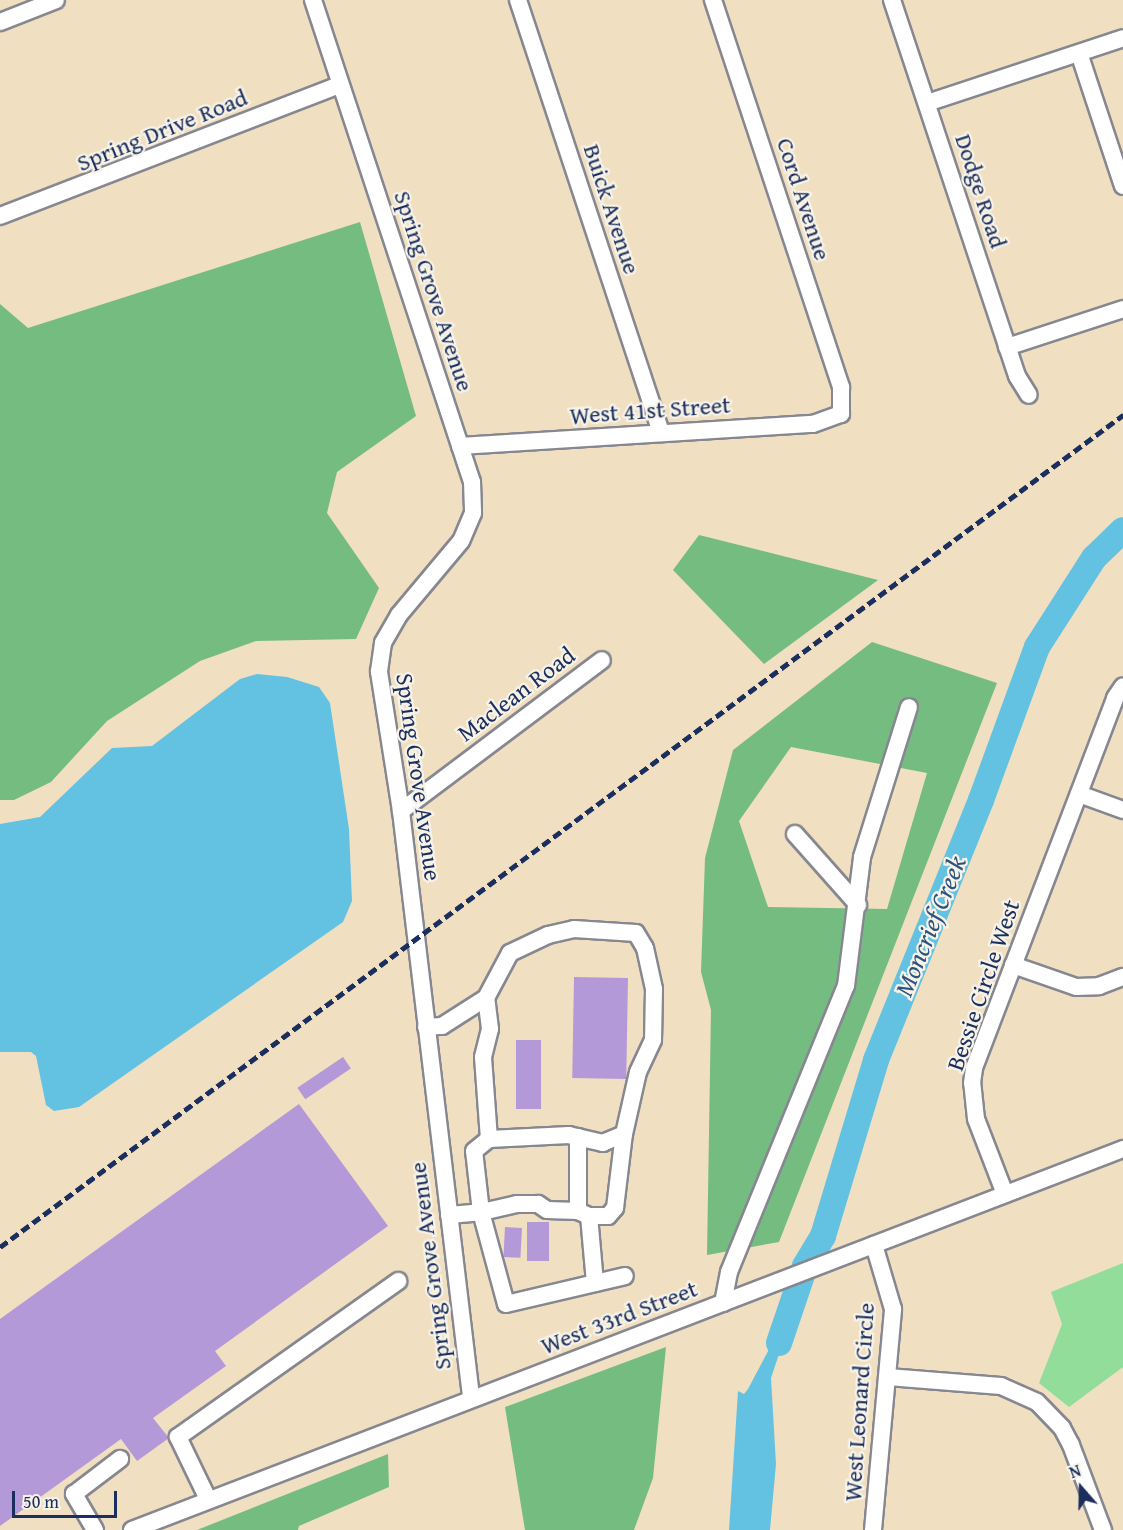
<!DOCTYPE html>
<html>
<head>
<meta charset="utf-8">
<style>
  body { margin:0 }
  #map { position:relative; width:1123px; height:1530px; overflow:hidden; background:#f0dfc1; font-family:"Gentium Book Plus",serif }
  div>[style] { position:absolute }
  .green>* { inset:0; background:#92dd99 }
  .forest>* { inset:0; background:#75bc81 }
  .water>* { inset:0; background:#63c2e1 }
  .river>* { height:26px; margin:-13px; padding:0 13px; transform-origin:13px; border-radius:13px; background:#63c2e1 }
  .building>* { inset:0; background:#b399d7; transform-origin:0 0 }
  .roads { filter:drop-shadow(2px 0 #868790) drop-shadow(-2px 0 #868790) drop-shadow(0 2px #868790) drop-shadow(0 -2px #868790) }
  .minor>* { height:16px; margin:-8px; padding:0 8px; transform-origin:8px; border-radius:8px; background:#fff }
  .rail>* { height:4.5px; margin-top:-2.25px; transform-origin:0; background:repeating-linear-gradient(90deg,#1b2f5e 0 9px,transparent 0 13.5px) }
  span { translate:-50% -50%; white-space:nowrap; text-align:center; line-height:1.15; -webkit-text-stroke:4.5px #f7f3e8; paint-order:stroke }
  .street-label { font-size:24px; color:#1b2f5e }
  .water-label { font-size:26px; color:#2d547f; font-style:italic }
  .north { position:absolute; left:1051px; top:1458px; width:60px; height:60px; -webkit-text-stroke:4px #f7f3e8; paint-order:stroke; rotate:340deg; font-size:16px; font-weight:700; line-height:24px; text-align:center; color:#1b2f5e }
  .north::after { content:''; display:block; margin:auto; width:21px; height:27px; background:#1b2f5e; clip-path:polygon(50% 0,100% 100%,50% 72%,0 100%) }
  .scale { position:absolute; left:12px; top:1491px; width:105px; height:27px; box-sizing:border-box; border:3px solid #1b2f5e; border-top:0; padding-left:8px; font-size:18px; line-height:21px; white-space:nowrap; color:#1b2f5e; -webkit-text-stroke:4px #f7f3e8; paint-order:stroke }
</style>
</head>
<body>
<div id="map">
  <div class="green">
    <div style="clip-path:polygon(1123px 1263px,1123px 1367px,1069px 1407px,1039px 1383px,1062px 1324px,1051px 1292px)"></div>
  </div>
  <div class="forest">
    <div style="clip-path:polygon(360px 222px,416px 416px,337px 472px,327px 513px,379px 588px,356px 639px,256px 641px,200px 661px,107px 721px,51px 782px,14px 800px,0 800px,0 304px,28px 328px)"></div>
    <div style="clip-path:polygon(699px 535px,878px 580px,764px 664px,673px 570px)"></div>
    <div style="clip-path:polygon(evenodd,872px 642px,997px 683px,779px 1242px,707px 1255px,711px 1010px,701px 972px,705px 858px,733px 750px,872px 642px,791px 747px,927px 773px,887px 909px,768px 907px,739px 821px,791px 747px)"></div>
    <div style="clip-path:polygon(666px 1347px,653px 1478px,634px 1530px,525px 1530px,505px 1407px)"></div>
    <div style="clip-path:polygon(388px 1454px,389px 1487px,299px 1526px,298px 1530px,197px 1530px)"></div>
  </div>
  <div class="water">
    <div style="clip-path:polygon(257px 674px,287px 677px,319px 687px,330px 703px,349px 829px,352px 901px,343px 922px,79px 1107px,54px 1111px,46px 1105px,36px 1056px,31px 1052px,0 1052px,0 824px,40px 817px,112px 748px,152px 746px,240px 679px)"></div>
    <div style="clip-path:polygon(774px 1340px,782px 1345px,771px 1378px,776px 1464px,770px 1530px,729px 1530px,738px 1391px,744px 1394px,748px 1389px)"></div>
  </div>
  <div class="river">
    <div style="left:779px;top:1343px;width:81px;rotate:-71.3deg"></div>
    <div style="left:805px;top:1266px;width:35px;rotate:-59deg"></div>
    <div style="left:823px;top:1236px;width:184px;rotate:-73.2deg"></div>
    <div style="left:876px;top:1060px;width:280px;rotate:-68deg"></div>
    <div style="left:981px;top:800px;width:163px;rotate:-69.9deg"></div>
    <div style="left:1037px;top:647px;width:106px;rotate:-57.4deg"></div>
    <div style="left:1094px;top:558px;width:40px;rotate:-44deg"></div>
  </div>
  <div class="building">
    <div style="left:574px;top:977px;width:54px;height:101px;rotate:1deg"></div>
    <div style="left:516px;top:1040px;width:25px;height:69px"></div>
    <div style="left:343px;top:1057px;width:14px;height:55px;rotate:56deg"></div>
    <div style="clip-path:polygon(299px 1104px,388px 1226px,215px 1351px,226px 1366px,153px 1418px,169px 1438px,137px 1461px,121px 1439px,0 1526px,0 1319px)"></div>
    <div style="left:527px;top:1222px;width:22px;height:39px"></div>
    <div style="left:505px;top:1227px;width:17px;height:30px;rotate:3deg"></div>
  </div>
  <div class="roads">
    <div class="minor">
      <div style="left:313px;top:0;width:508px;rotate:71.74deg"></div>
      <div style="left:472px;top:482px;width:31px;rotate:88deg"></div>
      <div style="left:473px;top:513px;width:30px;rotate:113deg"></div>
      <div style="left:461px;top:541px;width:97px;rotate:130deg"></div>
      <div style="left:399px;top:615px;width:32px;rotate:120deg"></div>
      <div style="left:383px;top:643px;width:29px;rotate:98deg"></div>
      <div style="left:379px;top:672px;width:141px;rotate:81deg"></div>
      <div style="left:401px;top:811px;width:589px;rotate:83.18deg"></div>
      <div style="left:518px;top:0;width:456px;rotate:71.7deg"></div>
      <div style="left:892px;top:0;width:396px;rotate:71.6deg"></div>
      <div style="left:1017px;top:376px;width:22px;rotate:58deg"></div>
      <div style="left:0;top:22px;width:60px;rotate:-21.4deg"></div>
      <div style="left:1079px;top:53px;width:140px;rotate:71.7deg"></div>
      <div style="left:927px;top:103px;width:206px;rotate:-18.3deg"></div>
      <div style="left:0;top:216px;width:364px;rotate:-21.1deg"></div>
      <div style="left:1007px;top:347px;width:122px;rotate:-18.1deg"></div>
      <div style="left:460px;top:446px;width:354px;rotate:-3.6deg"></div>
      <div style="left:813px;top:424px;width:30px;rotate:-20deg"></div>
      <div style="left:841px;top:414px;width:27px;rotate:-90deg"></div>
      <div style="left:841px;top:387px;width:408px;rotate:-108.3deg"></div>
      <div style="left:1079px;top:794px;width:47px;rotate:20deg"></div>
      <div style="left:401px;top:811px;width:251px;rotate:-36.9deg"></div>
      <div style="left:795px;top:834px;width:95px;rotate:48.4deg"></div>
      <div style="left:1013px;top:965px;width:67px;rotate:19.2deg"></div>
      <div style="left:1076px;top:987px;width:23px;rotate:-2deg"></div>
      <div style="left:1099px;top:986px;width:26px;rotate:-21deg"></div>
      <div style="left:426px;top:1027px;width:16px;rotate:-4deg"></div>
      <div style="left:442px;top:1026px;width:52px;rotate:-32.5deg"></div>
      <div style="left:486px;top:998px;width:51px;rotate:-61.9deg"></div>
      <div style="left:510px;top:953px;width:42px;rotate:-25.3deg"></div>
      <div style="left:548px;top:935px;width:27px;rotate:-13deg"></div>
      <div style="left:574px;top:929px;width:62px;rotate:3.7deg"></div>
      <div style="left:636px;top:933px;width:17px;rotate:59deg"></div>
      <div style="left:645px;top:948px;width:42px;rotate:77.6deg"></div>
      <div style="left:654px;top:989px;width:51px;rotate:91.1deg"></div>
      <div style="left:653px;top:1040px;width:35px;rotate:115deg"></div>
      <div style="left:638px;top:1072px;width:64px;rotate:102.7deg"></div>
      <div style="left:624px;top:1134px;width:23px;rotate:157deg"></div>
      <div style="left:603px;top:1143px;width:35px;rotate:-167deg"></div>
      <div style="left:569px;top:1135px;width:80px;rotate:177.1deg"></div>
      <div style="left:489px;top:1139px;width:82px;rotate:-94.2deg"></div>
      <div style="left:483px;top:1057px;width:29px;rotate:-76deg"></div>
      <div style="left:490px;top:1029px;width:31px;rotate:-97deg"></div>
      <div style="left:1005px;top:1194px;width:80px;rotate:-111.1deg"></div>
      <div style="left:976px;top:1119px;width:36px;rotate:-96deg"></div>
      <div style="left:972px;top:1083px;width:15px;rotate:-82deg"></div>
      <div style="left:974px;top:1068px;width:396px;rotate:-69.1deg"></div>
      <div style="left:1115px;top:698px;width:14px;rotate:-56deg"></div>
      <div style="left:578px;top:1211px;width:74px;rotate:-90deg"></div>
      <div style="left:449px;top:1215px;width:32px;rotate:-5deg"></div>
      <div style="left:481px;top:1212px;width:61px;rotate:-96.5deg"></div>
      <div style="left:474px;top:1151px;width:19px;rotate:-39deg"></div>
      <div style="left:589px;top:1216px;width:12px;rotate:-156deg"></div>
      <div style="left:578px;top:1211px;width:31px;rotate:-178deg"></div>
      <div style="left:547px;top:1210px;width:11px;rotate:-146deg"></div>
      <div style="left:538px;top:1204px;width:21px;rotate:180deg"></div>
      <div style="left:517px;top:1204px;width:37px;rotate:167deg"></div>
      <div style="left:481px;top:1212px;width:95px;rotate:74.8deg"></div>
      <div style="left:506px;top:1304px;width:122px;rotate:-13.2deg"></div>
      <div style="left:595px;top:1283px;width:67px;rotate:-95.1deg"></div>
      <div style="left:589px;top:1216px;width:19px"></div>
      <div style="left:608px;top:1216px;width:11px;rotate:-49deg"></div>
      <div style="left:615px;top:1208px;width:75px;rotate:-83.1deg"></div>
      <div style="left:723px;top:1303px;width:32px;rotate:-79deg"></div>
      <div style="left:729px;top:1272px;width:309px;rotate:-67.8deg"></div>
      <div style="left:846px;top:986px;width:130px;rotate:-82.9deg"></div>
      <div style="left:862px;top:857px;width:157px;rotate:-72.6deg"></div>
      <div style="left:888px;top:1377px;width:113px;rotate:4.6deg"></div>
      <div style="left:1001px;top:1386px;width:39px;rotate:24deg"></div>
      <div style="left:1037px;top:1402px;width:36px;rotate:46deg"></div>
      <div style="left:1062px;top:1428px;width:19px;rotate:62deg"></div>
      <div style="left:1071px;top:1445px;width:91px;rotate:69.4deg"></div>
      <div style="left:208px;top:1499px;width:69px;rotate:-115.8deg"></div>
      <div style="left:178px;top:1437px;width:270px;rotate:-35.3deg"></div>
      <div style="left:95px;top:1530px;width:42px;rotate:-120.3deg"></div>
      <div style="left:74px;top:1494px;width:58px;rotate:-37.3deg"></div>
      <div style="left:132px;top:1530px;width:1062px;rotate:-21.03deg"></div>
      <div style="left:873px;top:1530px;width:222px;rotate:-84.8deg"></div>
      <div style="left:893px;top:1309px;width:67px;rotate:-106.5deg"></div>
    </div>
  </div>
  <div class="rail">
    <div style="left:0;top:1247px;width:1398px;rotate:-36.53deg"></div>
  </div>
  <div class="street-label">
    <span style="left:162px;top:130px;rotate:-22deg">Spring Drive Road</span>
    <span style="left:981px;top:191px;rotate:72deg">Dodge Road</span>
    <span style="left:804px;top:199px;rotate:72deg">Cord Avenue</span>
    <span style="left:612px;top:209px;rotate:72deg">Buick Avenue</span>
    <span style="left:434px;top:291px;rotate:72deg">Spring Grove Avenue</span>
    <span style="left:650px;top:410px;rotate:-4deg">West 41st Street</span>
    <span style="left:516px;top:694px;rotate:-37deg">Maclean Road</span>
    <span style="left:419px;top:777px;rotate:82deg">Spring Grove Avenue</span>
    <span style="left:983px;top:985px;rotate:-71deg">Bessie Circle West</span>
    <span style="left:430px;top:1266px;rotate:-97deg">Spring Grove Avenue</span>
    <span style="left:619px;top:1317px;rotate:-21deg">West 33rd Street</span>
    <span style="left:859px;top:1402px;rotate:-86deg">West Leonard Circle</span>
  </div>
  <div class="water-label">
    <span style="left:930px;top:926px;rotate:-68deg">Moncrief Creek</span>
  </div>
  <div class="north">N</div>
  <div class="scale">50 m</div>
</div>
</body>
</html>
